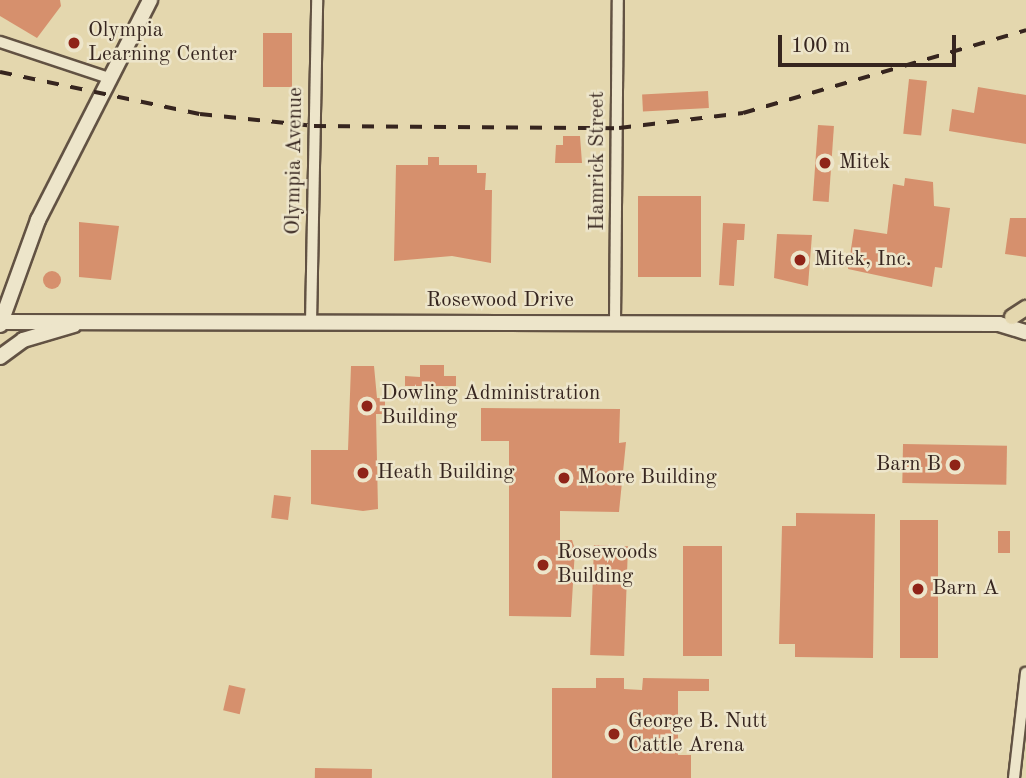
<!DOCTYPE html>
<html>
<head>
<meta charset="utf-8">
<style>
  body { margin:0 }
  #map { position:relative; width:1026px; height:778px; overflow:hidden; background:#e4d7ae; font-family:"Old Standard TT",serif }
  div>[style] { position:absolute }
  .building>* { inset:0; background:#d6906d; transform-origin:0 0 }
  .round { border-radius:50% }
  .roads { filter:drop-shadow(2px 0 #625243) drop-shadow(-2px 0 #625243) drop-shadow(0 2px #625243) drop-shadow(0 -2px #625243) }
  .minor>* { height:10px; margin:-5px; padding:0 5px; transform-origin:5px; border-radius:5px; background:#ede5ca }
  .secondary>* { height:14px; margin:-7px; padding:0 7px; transform-origin:7px; border-radius:7px; background:#ede5ca }
  .primary>* { height:14px; margin:-7px; padding:0 7px; transform-origin:7px; border-radius:7px; background:#e4d7ae }
  .rail>* { height:3.5px; margin-top:-1.75px; transform-origin:0; background:repeating-linear-gradient(90deg,#36251f 0 12px,transparent 0 24px) }
  .dots>* { width:19px; height:19px; translate:-50% -50%; box-sizing:border-box; border:4px solid #ede5ca; border-radius:50% }
  span { translate:-50% -50%; white-space:nowrap; text-align:center; line-height:1.15; -webkit-text-stroke:5px #ede5ca; paint-order:stroke }
  .poi-label { font-size:21px; color:#36251f }
  .left { translate:0 -50%; text-align:left }
  .right { translate:-100% -50%; text-align:right }
  .street-label { font-size:21px; color:#36251f }
  .scale { position:absolute; left:778px; top:35px; width:178px; height:32px; box-sizing:border-box; border:4px solid #36251f; border-top:0; padding-left:9px; font-size:21px; line-height:24px; white-space:nowrap; color:#36251f; -webkit-text-stroke:5px #ede5ca; paint-order:stroke }
</style>
</head>
<body>
<div id="map">
  <div class="building">
    <div style="clip-path:polygon(0 0,60px 0,61px 6px,37px 38px,0 16px)"></div>
    <div style="left:263px;top:33px;width:29px;height:54px"></div>
    <div style="left:909px;top:79px;width:18px;height:55px;rotate:6deg"></div>
    <div style="clip-path:polygon(978px 87px,1026px 95px,1026px 144px,949px 131px,952px 109px,974px 113px)"></div>
    <div style="left:708px;top:91px;width:17px;height:66px;rotate:87deg"></div>
    <div style="left:818px;top:125px;width:16px;height:76px;rotate:4deg"></div>
    <div style="clip-path:polygon(563px 136px,580px 136px,582px 163px,555px 163px,556px 145px,563px 145px)"></div>
    <div style="clip-path:polygon(428px 157px,439px 157px,439px 165px,477px 165px,477px 173px,486px 173px,485px 190px,492px 190px,491px 263px,452px 256px,394px 261px,396px 165px,428px 165px)"></div>
    <div style="clip-path:polygon(905px 178px,933px 182px,934px 206px,950px 208px,942px 268px,935px 267px,932px 287px,848px 269px,854px 229px,887px 234px,893px 184px,904px 186px)"></div>
    <div style="left:638px;top:196px;width:63px;height:81px"></div>
    <div style="clip-path:polygon(1010px 218px,1026px 218px,1026px 257px,1005px 254px)"></div>
    <div style="clip-path:polygon(79px 222px,119px 226px,111px 280px,79px 277px)"></div>
    <div style="clip-path:polygon(723px 223px,745px 224px,744px 240px,737px 240px,734px 286px,719px 285px)"></div>
    <div style="clip-path:polygon(777px 234px,812px 235px,808px 286px,774px 278px)"></div>
    <div class="round" style="left:43px;top:271px;width:18px;height:18px"></div>
    <div style="clip-path:polygon(420px 365px,444px 365px,444px 376px,456px 376px,456px 386px,405px 386px,405px 376px,420px 377px)"></div>
    <div style="clip-path:polygon(351px 366px,374px 366px,377px 398px,385px 398px,385px 414px,376px 414px,378px 509px,363px 511px,311px 504px,311px 450px,348px 450px)"></div>
    <div style="clip-path:polygon(481px 408px,620px 409px,619px 443px,626px 442px,619px 512px,560px 511px,560px 540px,572px 540px,575px 549px,571px 617px,509px 616px,509px 441px,481px 441px)"></div>
    <div style="left:903px;top:444px;width:104px;height:39px;rotate:1deg"></div>
    <div style="left:274px;top:495px;width:17px;height:23px;rotate:7deg"></div>
    <div style="clip-path:polygon(796px 513px,875px 514px,873px 658px,795px 657px,795px 644px,779px 644px,782px 526px,796px 526px)"></div>
    <div style="left:900px;top:520px;width:38px;height:138px"></div>
    <div style="left:998px;top:531px;width:12px;height:22px"></div>
    <div style="left:594px;top:545px;width:34px;height:110px;rotate:2deg"></div>
    <div style="left:683px;top:546px;width:39px;height:110px"></div>
    <div style="clip-path:polygon(596px 678px,624px 678px,624px 689px,642px 690px,643px 678px,709px 679px,709px 691px,678px 691px,678px 755px,691px 755px,691px 778px,552px 778px,552px 688px,596px 688px)"></div>
    <div style="left:229px;top:685px;width:17px;height:26px;rotate:13deg"></div>
    <div style="left:315px;top:768px;width:57px;height:10px;rotate:1deg"></div>
  </div>
  <div class="roads">
    <div class="minor">
      <div style="left:0;top:42px;width:112px;rotate:18.3deg"></div>
      <div style="left:615px;top:322px;width:322px;rotate:-89.5deg"></div>
      <div style="left:311px;top:323px;width:323px;rotate:-88.9deg"></div>
      <div style="left:1014px;top:778px;width:106px;rotate:-83.5deg"></div>
    </div>
    <div class="secondary">
      <div style="left:1px;top:322px;width:998px;rotate:0.11deg"></div>
      <div style="left:999px;top:324px;width:28px;rotate:17deg"></div>
      <div style="left:0;top:325px;width:112px;rotate:-70.1deg"></div>
      <div style="left:38px;top:220px;width:247px;rotate:-63deg"></div>
      <div style="left:0;top:357px;width:29px;rotate:-36deg"></div>
      <div style="left:23px;top:340px;width:53px;rotate:-16.4deg"></div>
    </div>
    <div class="primary">
      <div style="left:1012px;top:317px;width:17px;rotate:-33deg"></div>
    </div>
  </div>
  <div class="rail">
    <div style="left:0;top:72px;width:204px;rotate:11.9deg"></div>
    <div style="left:200px;top:114px;width:115px;rotate:6deg"></div>
    <div style="left:314px;top:126px;width:305px;rotate:0.4deg"></div>
    <div style="left:619px;top:128px;width:125px;rotate:-6.9deg"></div>
    <div style="left:743px;top:113px;width:295px;rotate:-16.3deg"></div>
  </div>
  <div class="dots">
    <div style="left:74px;top:43px;background:#8f2418"></div>
    <div style="left:825px;top:163px;background:#8f2418"></div>
    <div style="left:800px;top:260px;background:#8f2418"></div>
    <div style="left:367px;top:406px;background:#8f2418"></div>
    <div style="left:955px;top:465px;background:#8f2418"></div>
    <div style="left:363px;top:473px;background:#8f2418"></div>
    <div style="left:564px;top:478px;background:#8f2418"></div>
    <div style="left:543px;top:565px;background:#8f2418"></div>
    <div style="left:918px;top:589px;background:#8f2418"></div>
    <div style="left:614px;top:734px;background:#8f2418"></div>
  </div>
  <div class="poi-label">
    <span class="left" style="left:88px;top:43px">Olympia<br>Learning Center</span>
    <span class="left" style="left:839px;top:163px">Mitek</span>
    <span class="left" style="left:814px;top:260px">Mitek, Inc.</span>
    <span class="left" style="left:381px;top:406px">Dowling Administration<br>Building</span>
    <span class="right" style="left:941px;top:465px">Barn B</span>
    <span class="left" style="left:377px;top:473px">Heath Building</span>
    <span class="left" style="left:578px;top:478px">Moore Building</span>
    <span class="left" style="left:557px;top:565px">Rosewoods<br>Building</span>
    <span class="left" style="left:932px;top:589px">Barn A</span>
    <span class="left" style="left:628px;top:734px">George B. Nutt<br>Cattle Arena</span>
  </div>
  <div class="street-label">
    <span style="left:295px;top:161px;rotate:-89deg">Olympia Avenue</span>
    <span style="left:598px;top:161px;rotate:-90deg">Hamrick Street</span>
    <span style="left:500px;top:301px">Rosewood Drive</span>
  </div>
  <div class="scale">100 m</div>
</div>
</body>
</html>
